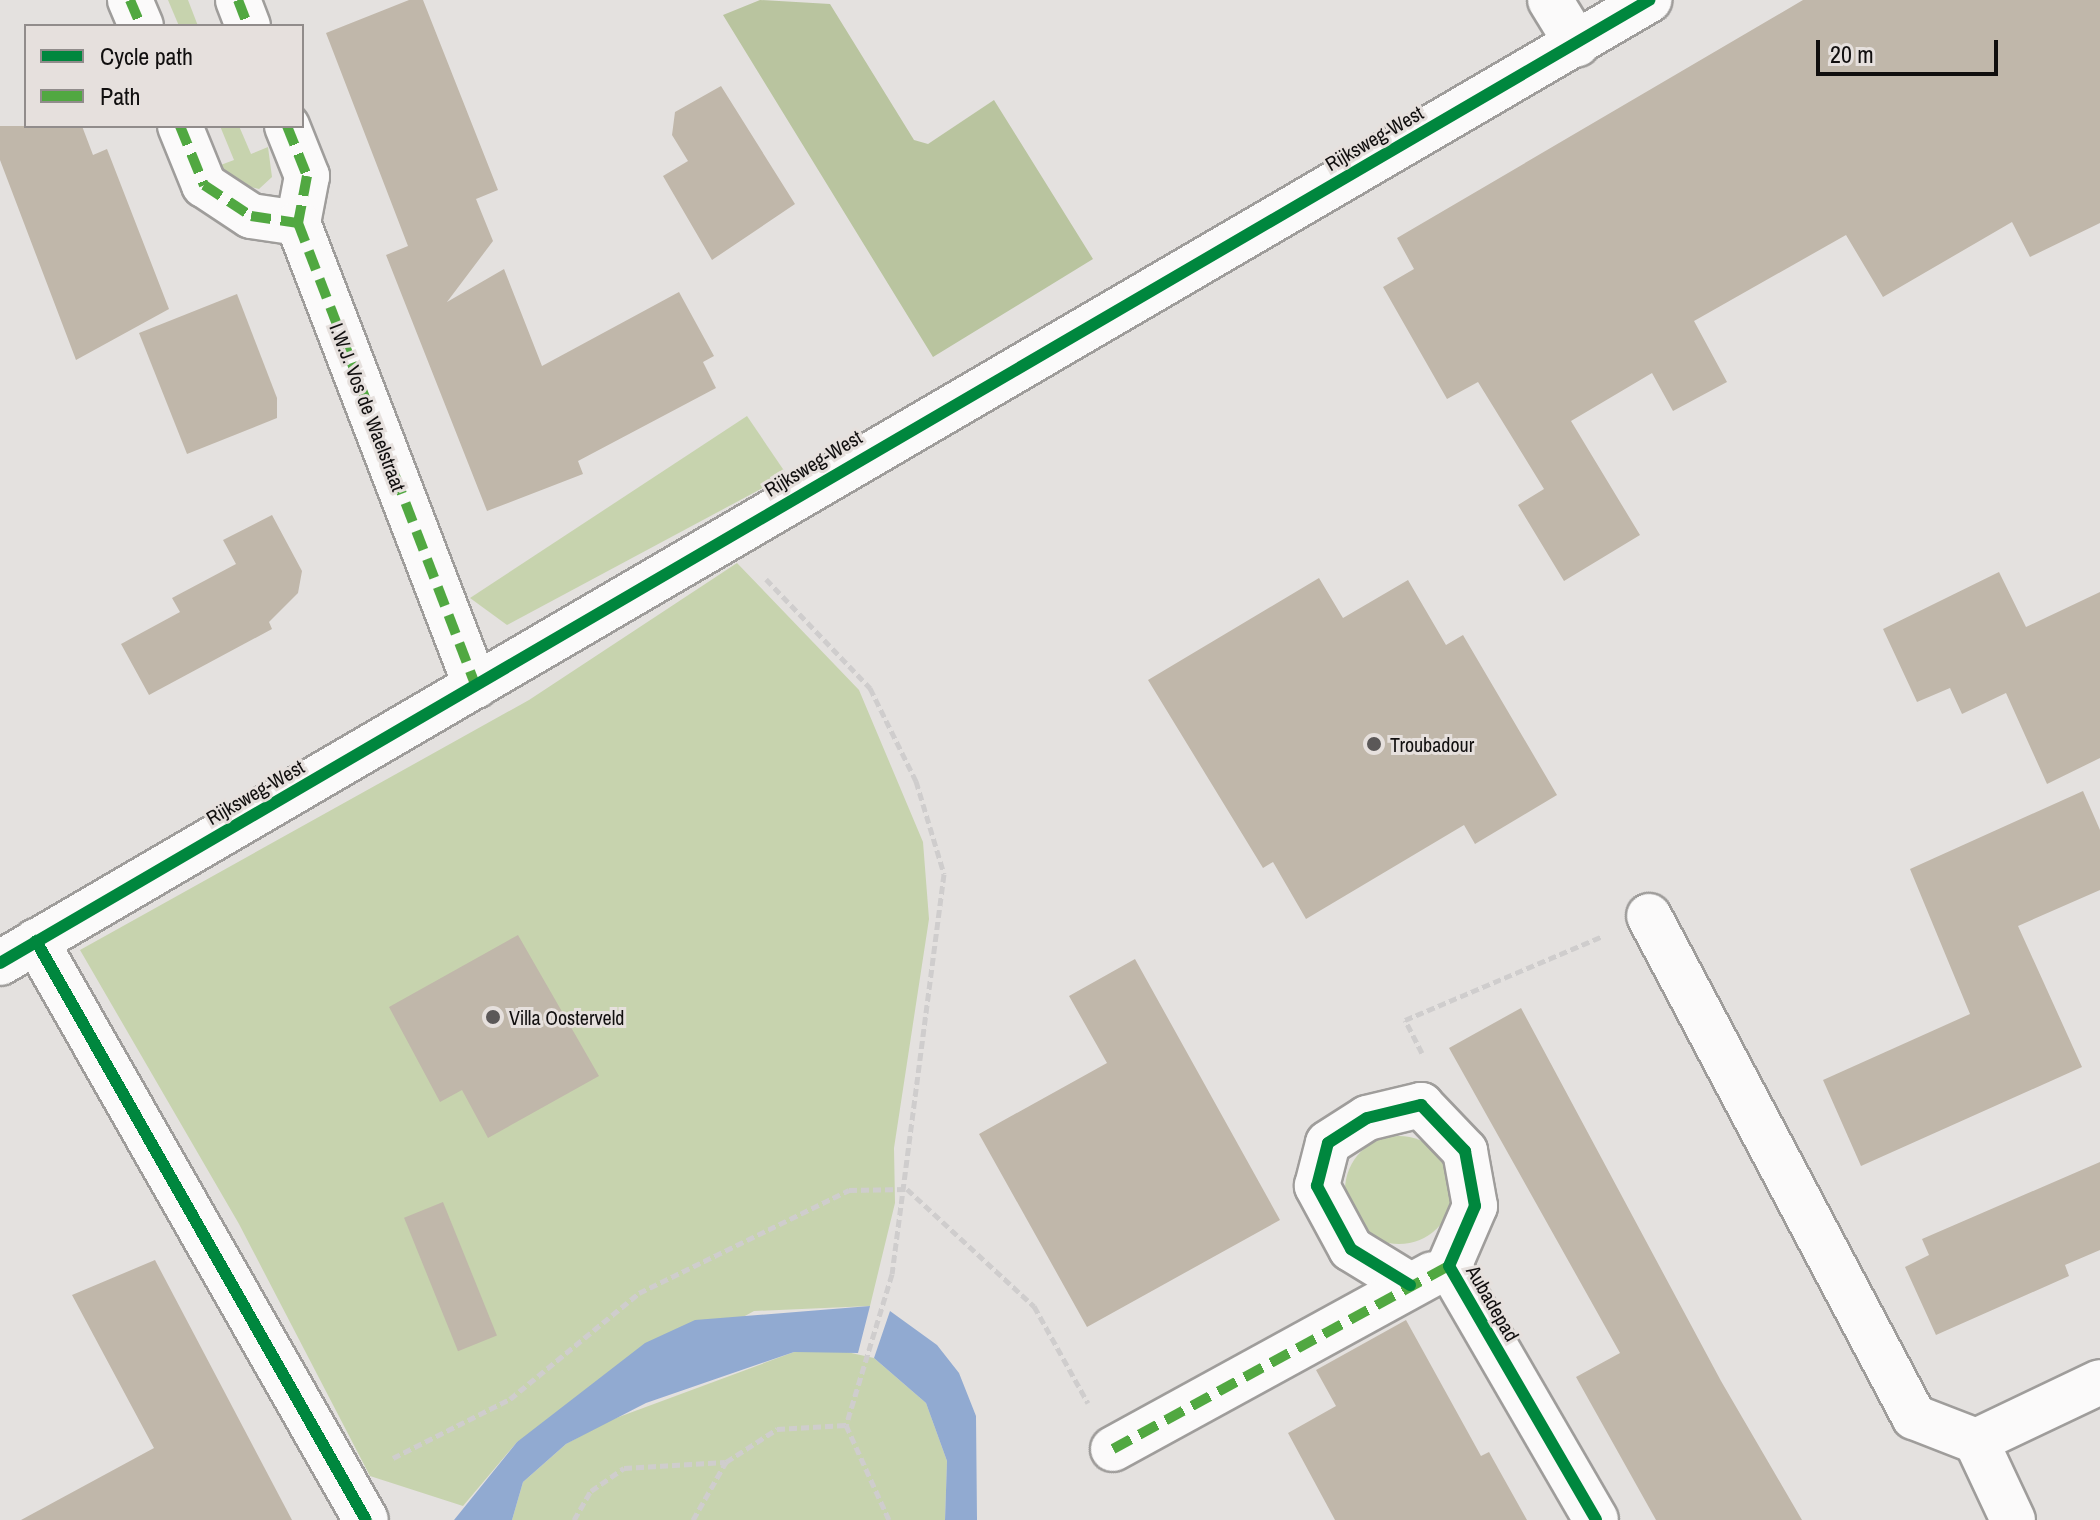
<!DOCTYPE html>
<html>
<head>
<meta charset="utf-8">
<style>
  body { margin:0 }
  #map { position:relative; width:2100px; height:1520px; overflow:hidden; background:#e4e1df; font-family:"Archivo Narrow",sans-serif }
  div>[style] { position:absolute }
  .green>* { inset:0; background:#c7d3ae }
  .round { border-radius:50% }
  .forest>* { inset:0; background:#b9c49f }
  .water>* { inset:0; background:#91aad1 }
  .building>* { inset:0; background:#c0b7aa; transform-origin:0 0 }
  .path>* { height:5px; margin-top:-2.5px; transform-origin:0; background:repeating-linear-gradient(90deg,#cfcdcd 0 8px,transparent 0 12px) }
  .roads { filter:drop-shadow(2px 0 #9f9d9b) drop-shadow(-2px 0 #9f9d9b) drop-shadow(0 2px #9f9d9b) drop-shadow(0 -2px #9f9d9b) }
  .minor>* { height:44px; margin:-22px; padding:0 22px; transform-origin:22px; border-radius:22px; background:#fbfafa }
  .quiet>* { height:10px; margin-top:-5px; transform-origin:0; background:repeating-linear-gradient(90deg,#51a841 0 20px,transparent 0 30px) }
  .cycleway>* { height:12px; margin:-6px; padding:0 6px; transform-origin:6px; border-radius:6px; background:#00873e }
  .dots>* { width:22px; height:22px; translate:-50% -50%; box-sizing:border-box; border:4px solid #e6e0dd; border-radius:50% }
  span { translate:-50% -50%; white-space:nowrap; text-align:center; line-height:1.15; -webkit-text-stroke:6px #e6e0dd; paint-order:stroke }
  .street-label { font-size:20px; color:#110f0f }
  .poi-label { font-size:20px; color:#110f0f }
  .left { translate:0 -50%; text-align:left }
  .legend { position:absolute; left:24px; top:24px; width:280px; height:104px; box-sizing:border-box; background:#e6e0dd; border:2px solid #918c8b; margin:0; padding:10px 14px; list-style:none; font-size:24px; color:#110f0f }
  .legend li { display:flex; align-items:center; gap:16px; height:40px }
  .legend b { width:40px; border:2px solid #918c8b }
  .scale { position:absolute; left:1816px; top:40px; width:182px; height:36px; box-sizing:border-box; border:4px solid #110f0f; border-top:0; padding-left:10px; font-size:24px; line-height:28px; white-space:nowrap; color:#110f0f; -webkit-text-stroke:6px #e6e0dd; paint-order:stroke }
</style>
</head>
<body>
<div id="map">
  <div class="green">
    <div style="clip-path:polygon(168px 0,188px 0,198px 26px,179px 26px)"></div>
    <div style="clip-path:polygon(220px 126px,239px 126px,251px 154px,268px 147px,272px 177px,259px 189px,228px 182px,218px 166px,234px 160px)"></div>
    <div style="clip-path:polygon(747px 416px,787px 475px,507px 625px,470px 598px)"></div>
    <div style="clip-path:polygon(737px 563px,859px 690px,923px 842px,929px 919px,894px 1148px,895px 1203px,870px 1306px,754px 1311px,517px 1442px,463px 1506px,370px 1476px,239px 1224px,80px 950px,529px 700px)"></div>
    <div class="round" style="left:1345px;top:1136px;width:108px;height:108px"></div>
    <div style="clip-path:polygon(833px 1349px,874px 1358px,926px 1403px,947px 1461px,945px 1520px,512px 1520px,523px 1482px,566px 1444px,608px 1421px,794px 1352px)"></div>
  </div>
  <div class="forest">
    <div style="clip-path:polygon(760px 0,830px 4px,914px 140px,928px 144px,994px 100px,1093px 259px,933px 357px,723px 15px)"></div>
  </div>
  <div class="water">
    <div style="clip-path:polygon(870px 1306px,858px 1353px,794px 1352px,646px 1403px,566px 1444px,523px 1482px,512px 1520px,454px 1520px,517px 1442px,645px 1343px,695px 1320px)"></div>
    <div style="clip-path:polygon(890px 1311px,937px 1345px,959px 1373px,976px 1416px,977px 1520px,945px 1520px,947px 1461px,926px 1403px,874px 1358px)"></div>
  </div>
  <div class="building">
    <div style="clip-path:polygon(409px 0,423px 0,498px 190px,476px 199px,493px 241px,447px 302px,504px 269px,542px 366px,679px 292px,714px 356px,703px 362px,716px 388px,578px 461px,583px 474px,487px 511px,386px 255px,408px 246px,326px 33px)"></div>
    <div style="clip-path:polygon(1803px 0,2100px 0,2100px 223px,2030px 257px,2012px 222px,1883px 297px,1846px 235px,1694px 321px,1727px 382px,1673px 411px,1652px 373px,1571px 421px,1640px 535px,1564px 581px,1518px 505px,1544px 489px,1478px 382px,1447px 399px,1383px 287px,1414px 269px,1397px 238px)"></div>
    <div style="clip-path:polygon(721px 86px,795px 204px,712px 260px,663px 176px,688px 161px,672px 135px,675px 112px)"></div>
    <div style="clip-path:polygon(0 126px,82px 126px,93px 155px,107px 149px,169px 309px,76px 360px,0 160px)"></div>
    <div style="clip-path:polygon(237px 294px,277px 398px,277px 418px,187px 454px,139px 333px)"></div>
    <div style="clip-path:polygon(272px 515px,302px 571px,298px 593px,269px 622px,272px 629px,149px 695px,121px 644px,180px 612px,172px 598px,236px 564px,223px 540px)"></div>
    <div style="clip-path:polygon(1999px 572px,2026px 627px,2100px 592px,2100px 758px,2047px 784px,2006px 693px,1962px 714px,1950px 688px,1917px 702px,1883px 629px)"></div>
    <div style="clip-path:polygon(1319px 578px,1343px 618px,1408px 580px,1446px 645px,1463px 635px,1557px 795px,1475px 844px,1464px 825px,1306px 919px,1273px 862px,1263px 868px,1148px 680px)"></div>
    <div style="clip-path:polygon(2083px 791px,2100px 830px,2100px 890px,2018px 926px,2082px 1067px,1861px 1166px,1823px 1080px,1970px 1014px,1910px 869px)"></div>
    <div style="clip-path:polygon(518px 935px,599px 1076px,488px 1138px,462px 1090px,440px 1102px,389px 1007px)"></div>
    <div style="clip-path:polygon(1135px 959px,1280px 1220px,1087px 1327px,979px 1134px,1107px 1063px,1069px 996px)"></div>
    <div style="clip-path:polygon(1521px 1008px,1721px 1381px,1802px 1520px,1656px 1520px,1576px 1377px,1620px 1353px,1449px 1048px)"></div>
    <div style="clip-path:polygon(2100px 1162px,2100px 1250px,2065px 1265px,2069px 1276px,1936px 1335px,1905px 1267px,1929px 1255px,1922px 1239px)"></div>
    <div style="left:443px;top:1202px;width:144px;height:42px;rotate:68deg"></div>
    <div style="clip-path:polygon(155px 1260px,292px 1520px,21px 1520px,154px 1448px,72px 1295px)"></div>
    <div style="clip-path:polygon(1406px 1320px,1481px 1456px,1489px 1452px,1527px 1520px,1335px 1520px,1288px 1433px,1336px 1406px,1316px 1370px)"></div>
  </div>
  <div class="path">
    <div style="left:766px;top:579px;width:151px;rotate:46.3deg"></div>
    <div style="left:870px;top:688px;width:104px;rotate:63.7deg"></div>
    <div style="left:916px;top:781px;width:97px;rotate:73.2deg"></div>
    <div style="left:944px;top:874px;width:403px;rotate:97.4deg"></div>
    <div style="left:892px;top:1274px;width:158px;rotate:106.9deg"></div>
    <div style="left:846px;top:1425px;width:104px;rotate:65.6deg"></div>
    <div style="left:1422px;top:1053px;width:37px;rotate:-117deg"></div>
    <div style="left:1405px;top:1020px;width:213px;rotate:-23deg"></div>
    <div style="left:393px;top:1458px;width:131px;rotate:-26.8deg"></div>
    <div style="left:510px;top:1399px;width:167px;rotate:-39.4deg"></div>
    <div style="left:639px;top:1293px;width:234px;rotate:-26.1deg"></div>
    <div style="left:849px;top:1190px;width:58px;rotate:-1deg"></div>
    <div style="left:907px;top:1189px;width:173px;rotate:42.7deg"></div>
    <div style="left:1034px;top:1306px;width:111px;rotate:60.9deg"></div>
    <div style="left:574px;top:1520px;width:34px;rotate:-60deg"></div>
    <div style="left:591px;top:1491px;width:40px;rotate:-34.9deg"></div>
    <div style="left:624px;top:1468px;width:101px;rotate:-3.4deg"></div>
    <div style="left:693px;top:1520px;width:67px;rotate:-60.4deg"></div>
    <div style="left:726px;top:1462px;width:61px;rotate:-32.9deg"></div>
    <div style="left:777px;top:1429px;width:69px;rotate:-3.3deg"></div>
  </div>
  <div class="roads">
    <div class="minor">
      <div style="left:130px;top:0;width:28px;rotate:67deg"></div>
      <div style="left:238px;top:0;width:28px;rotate:69deg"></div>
      <div style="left:1550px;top:0;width:52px;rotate:58.5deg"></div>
      <div style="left:180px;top:126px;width:64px;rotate:67.9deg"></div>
      <div style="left:204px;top:185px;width:56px;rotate:33.4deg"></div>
      <div style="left:251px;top:216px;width:48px;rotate:8.5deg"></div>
      <div style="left:287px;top:126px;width:54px;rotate:68.2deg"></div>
      <div style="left:307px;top:176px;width:48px;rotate:100.8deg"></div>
      <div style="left:298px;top:223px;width:496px;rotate:69deg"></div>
      <div style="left:1649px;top:916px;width:567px;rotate:62.12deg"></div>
      <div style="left:1914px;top:1417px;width:66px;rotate:21.2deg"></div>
      <div style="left:1976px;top:1441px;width:87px;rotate:64.9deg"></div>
      <div style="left:36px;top:941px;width:666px;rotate:60.32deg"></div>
      <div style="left:0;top:963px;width:1910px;rotate:-30.28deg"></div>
      <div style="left:1410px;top:1285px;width:69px;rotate:-148.6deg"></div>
      <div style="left:1351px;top:1249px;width:72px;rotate:-118.4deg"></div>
      <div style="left:1317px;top:1186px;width:44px;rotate:-75.7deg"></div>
      <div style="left:1328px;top:1143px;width:46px;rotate:-32.7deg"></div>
      <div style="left:1367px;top:1118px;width:56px;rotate:-13.5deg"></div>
      <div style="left:1421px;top:1105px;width:64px;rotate:46.3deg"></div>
      <div style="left:1465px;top:1151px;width:56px;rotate:79.7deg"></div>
      <div style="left:1475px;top:1206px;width:65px;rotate:113.4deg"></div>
      <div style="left:1449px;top:1266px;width:293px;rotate:59.9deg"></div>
      <div style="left:1976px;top:1441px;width:137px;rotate:-25.4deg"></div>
      <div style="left:1113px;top:1449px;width:364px;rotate:-28.7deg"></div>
    </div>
  </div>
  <div class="quiet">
    <div style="left:130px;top:0;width:28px;rotate:67deg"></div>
    <div style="left:238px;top:0;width:28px;rotate:69deg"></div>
    <div style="left:180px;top:126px;width:64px;rotate:67.9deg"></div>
    <div style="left:204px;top:185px;width:56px;rotate:33.4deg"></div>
    <div style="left:251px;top:216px;width:48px;rotate:8.5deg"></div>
    <div style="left:287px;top:126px;width:54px;rotate:68.2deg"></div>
    <div style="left:307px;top:176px;width:48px;rotate:100.8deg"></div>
    <div style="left:298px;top:223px;width:496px;rotate:69deg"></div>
    <div style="left:1113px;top:1449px;width:383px;rotate:-28.6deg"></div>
  </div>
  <div class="cycleway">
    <div style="left:36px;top:941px;width:666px;rotate:60.32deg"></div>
    <div style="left:0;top:963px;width:1910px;rotate:-30.28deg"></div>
    <div style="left:1410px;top:1285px;width:69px;rotate:-148.6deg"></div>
    <div style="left:1351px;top:1249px;width:72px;rotate:-118.4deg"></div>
    <div style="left:1317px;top:1186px;width:44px;rotate:-75.7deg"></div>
    <div style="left:1328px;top:1143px;width:46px;rotate:-32.7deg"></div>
    <div style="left:1367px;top:1118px;width:56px;rotate:-13.5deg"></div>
    <div style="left:1421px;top:1105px;width:64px;rotate:46.3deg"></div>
    <div style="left:1465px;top:1151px;width:56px;rotate:79.7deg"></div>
    <div style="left:1475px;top:1206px;width:65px;rotate:113.4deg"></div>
    <div style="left:1449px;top:1266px;width:293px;rotate:59.9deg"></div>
  </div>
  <div class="dots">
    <div style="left:1374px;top:744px;background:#5b5858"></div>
    <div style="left:493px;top:1017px;background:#5b5858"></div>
  </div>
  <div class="street-label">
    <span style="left:1374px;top:138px;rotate:-30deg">Rijksweg-West</span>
    <span style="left:368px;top:407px;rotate:69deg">I.W.J. Vos de Waelstraat</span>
    <span style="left:813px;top:463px;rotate:-31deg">Rijksweg-West</span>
    <span style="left:255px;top:792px;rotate:-30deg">Rijksweg-West</span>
    <span style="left:1493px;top:1303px;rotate:60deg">Aubadepad</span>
  </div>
  <div class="poi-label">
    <span class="left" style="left:1390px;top:744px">Troubadour</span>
    <span class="left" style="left:509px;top:1017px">Villa Oosterveld</span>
  </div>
  <ul class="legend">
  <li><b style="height:10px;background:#00873e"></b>Cycle path</li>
  <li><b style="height:10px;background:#51a841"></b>Path</li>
  </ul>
  <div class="scale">20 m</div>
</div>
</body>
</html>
